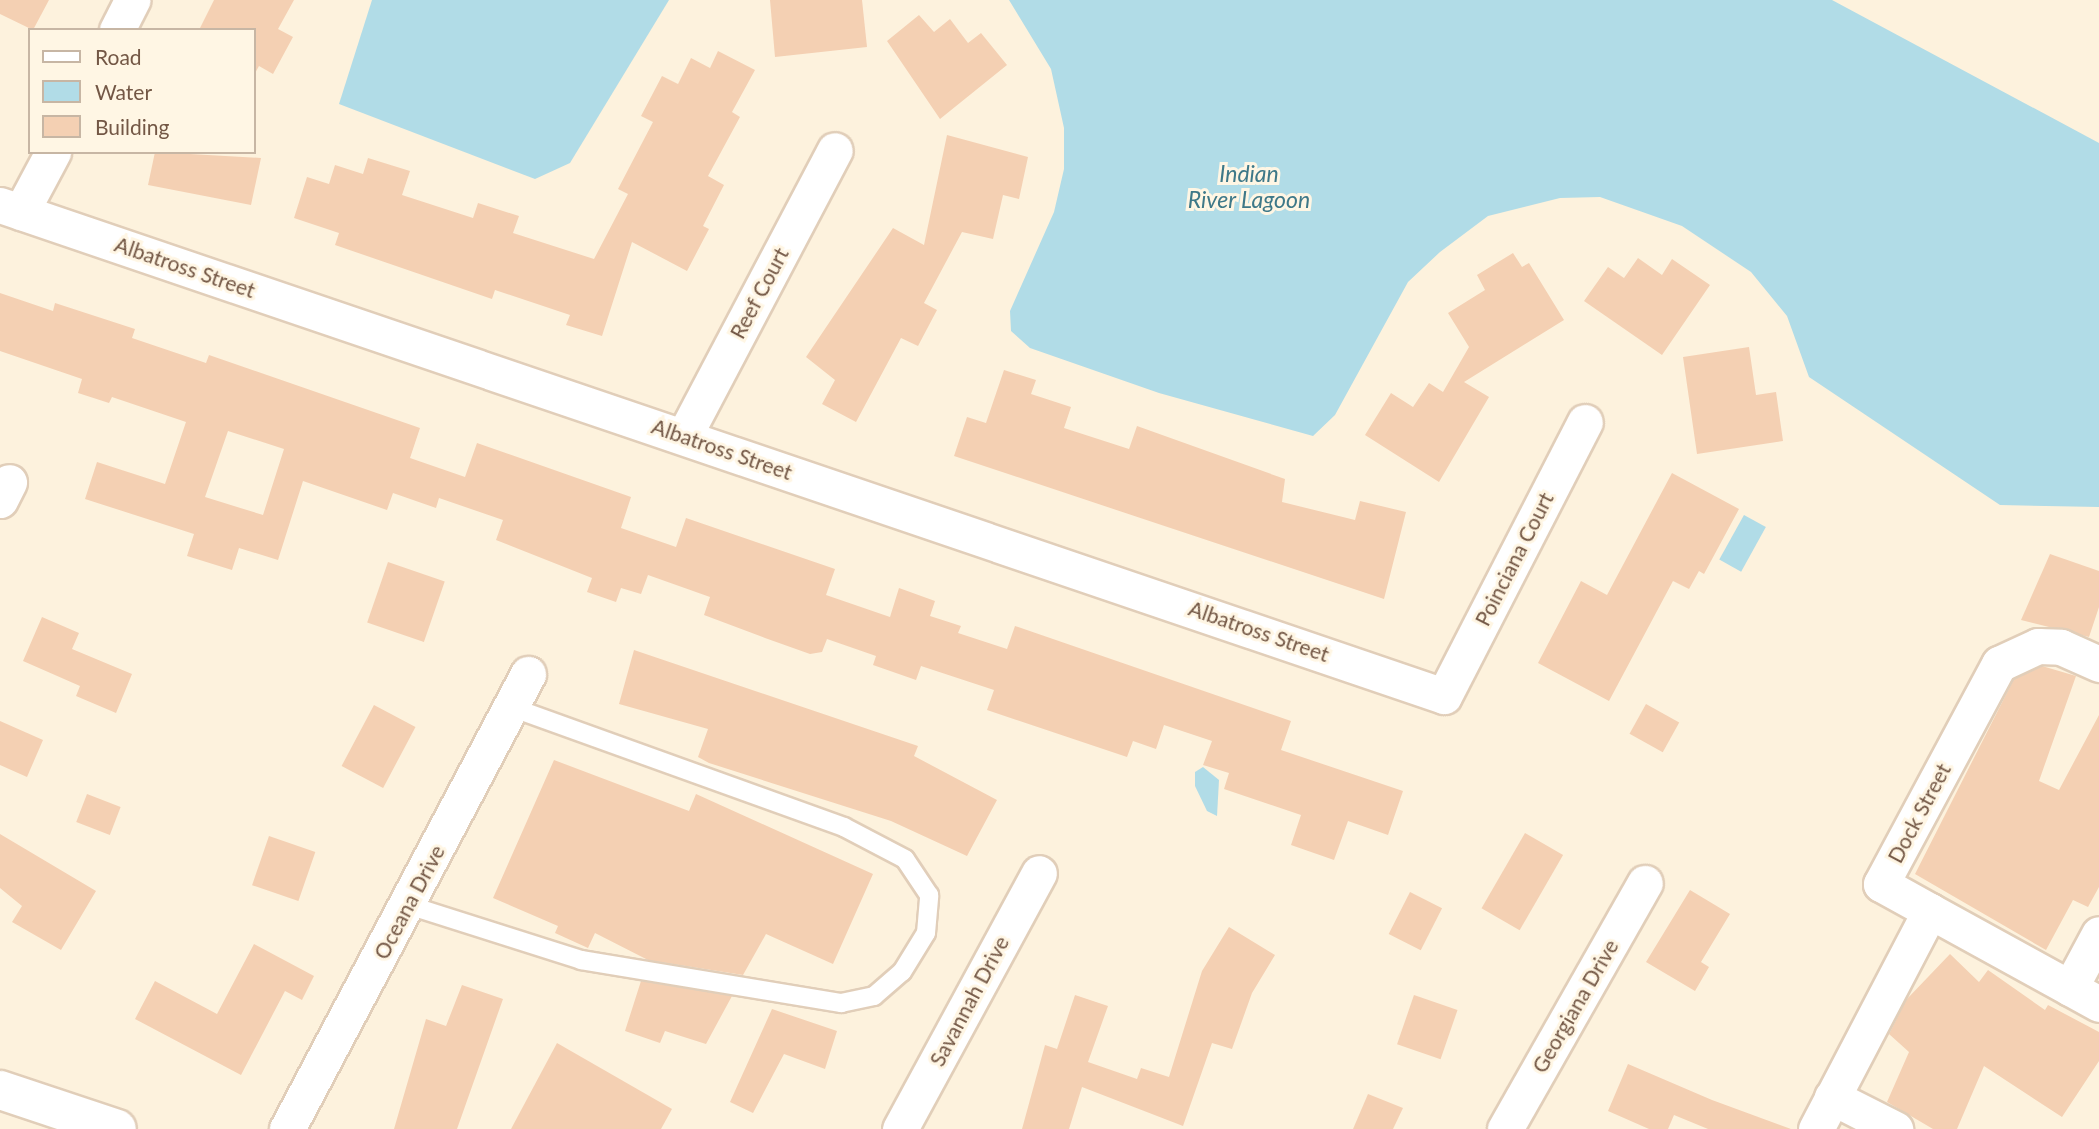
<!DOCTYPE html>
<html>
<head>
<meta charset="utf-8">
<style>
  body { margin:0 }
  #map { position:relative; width:2099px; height:1129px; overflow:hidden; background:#fdf2dd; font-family:Lato,sans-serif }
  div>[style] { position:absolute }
  .water>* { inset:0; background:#b1dce7; transform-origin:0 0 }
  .building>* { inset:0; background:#f4d0b3; transform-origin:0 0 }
  .roads { filter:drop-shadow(2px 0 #e1ceb9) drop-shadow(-2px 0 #e1ceb9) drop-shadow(0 2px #e1ceb9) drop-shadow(0 -2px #e1ceb9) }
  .service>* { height:18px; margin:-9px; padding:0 9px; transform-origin:9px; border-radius:9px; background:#fff }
  .minor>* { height:35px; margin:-17.5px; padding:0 17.5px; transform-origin:17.5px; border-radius:17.5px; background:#fff }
  .tertiary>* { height:38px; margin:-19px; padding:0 19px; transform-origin:19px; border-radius:19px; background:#fff }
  span { translate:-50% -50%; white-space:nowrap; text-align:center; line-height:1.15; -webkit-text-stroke:6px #fff6e4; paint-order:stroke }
  .street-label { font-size:21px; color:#735745 }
  .water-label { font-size:23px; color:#3e7888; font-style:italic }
  .legend { position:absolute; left:28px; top:28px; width:228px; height:126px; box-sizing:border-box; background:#fff6e4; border:2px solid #c7b6a4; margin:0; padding:9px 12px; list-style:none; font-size:21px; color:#735745 }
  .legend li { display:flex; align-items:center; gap:14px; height:35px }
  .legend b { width:35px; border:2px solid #c7b6a4 }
</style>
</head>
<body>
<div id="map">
  <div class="water">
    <div style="clip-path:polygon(372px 0,669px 0,570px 163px,535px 179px,339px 104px)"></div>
    <div style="clip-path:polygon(1009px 0,1832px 0,2099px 143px,2099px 507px,2000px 505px,1809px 377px,1787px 316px,1751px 272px,1682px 226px,1600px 197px,1560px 198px,1488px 216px,1440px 252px,1408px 282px,1335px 415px,1313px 436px,1159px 393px,1030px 348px,1011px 331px,1010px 311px,1054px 212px,1064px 169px,1064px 128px,1051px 69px)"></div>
    <div style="left:1744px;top:515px;width:25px;height:51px;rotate:29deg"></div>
    <div style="clip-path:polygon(1203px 767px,1219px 780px,1217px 816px,1207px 811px,1195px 786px,1195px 772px)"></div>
  </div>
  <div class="building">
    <div style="clip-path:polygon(0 0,49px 0,33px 30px,0 14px)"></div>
    <div style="clip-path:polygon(214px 0,294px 0,278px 29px,293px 37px,273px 74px,259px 66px,254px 75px,254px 30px,199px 30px)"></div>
    <div style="clip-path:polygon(770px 0,862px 0,867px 47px,775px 57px)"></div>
    <div style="clip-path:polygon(919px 15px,934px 32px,950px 19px,968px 43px,981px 33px,1007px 65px,940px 119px,887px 41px)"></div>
    <div style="clip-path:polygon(718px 51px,755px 70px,732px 112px,740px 117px,708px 176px,724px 185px,703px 226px,709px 229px,687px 271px,632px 242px,602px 336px,566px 325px,570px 315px,495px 290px,492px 299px,335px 245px,339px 233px,294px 218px,307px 177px,329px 184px,335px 165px,363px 174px,368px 158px,410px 171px,402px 195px,473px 218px,478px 203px,519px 216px,513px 233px,594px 259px,628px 194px,618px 189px,653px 122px,641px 116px,662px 76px,678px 84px,691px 58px,710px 68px)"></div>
    <div style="clip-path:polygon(947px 135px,1028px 157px,1019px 199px,1003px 195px,993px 239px,962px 232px,924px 303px,937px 310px,918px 346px,901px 338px,856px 422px,822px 404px,835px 380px,806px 357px,893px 228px,924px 245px)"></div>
    <div style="clip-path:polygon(155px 152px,261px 158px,251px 205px,148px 185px)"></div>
    <div style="clip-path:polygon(1513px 253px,1522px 267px,1529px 263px,1564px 320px,1464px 382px,1489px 397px,1439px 482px,1365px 435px,1391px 393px,1413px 407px,1429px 383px,1443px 392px,1469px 347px,1448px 313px,1485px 290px,1477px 275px)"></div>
    <div style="clip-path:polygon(1638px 258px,1662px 275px,1672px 259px,1710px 285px,1662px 355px,1584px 301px,1608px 267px,1624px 278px)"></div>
    <div style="clip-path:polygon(evenodd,0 293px,53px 311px,55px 303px,135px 329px,132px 338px,206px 363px,209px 355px,420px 428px,410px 458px,465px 477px,477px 443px,631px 497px,621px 528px,676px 547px,686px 518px,835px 569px,826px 595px,890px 617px,899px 588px,935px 601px,930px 616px,961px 626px,958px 633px,1007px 649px,1015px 626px,1291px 721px,1281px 750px,1403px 791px,1388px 835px,1348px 821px,1334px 860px,1291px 845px,1301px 815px,1224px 789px,1229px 773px,1203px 765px,1212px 741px,1164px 725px,1156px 749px,1133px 741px,1127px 757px,987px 710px,994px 690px,921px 666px,916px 680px,873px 665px,876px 656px,827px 639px,822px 652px,810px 654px,765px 638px,704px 615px,710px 597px,648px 575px,641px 594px,621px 588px,616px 602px,587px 592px,592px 578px,496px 540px,503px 520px,439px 498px,436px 508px,393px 493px,387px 510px,303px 481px,278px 560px,239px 548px,232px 570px,187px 556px,194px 534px,85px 499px,97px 462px,165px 484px,186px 422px,112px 397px,109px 403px,78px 393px,82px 379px,0 351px,0 293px,228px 431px,284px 449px,263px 515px,205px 497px,228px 431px)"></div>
    <div style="clip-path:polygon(1749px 347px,1756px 395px,1776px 392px,1783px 441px,1697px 454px,1683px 357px)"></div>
    <div style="clip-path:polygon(1004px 370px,1036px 380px,1031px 394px,1071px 407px,1064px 428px,1129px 449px,1137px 426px,1285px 479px,1282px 502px,1355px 520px,1360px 501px,1406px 512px,1384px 599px,954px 456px,967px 417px,986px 423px)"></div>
    <div style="clip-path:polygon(1672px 473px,1739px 509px,1704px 574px,1699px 571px,1689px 589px,1673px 581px,1609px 701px,1538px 663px,1581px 581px,1607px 595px)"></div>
    <div style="clip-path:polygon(2050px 554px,2099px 571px,2099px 607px,2089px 637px,2021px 620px)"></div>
    <div style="left:388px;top:562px;width:60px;height:64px;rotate:19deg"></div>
    <div style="clip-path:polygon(42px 617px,79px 633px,72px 649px,132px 674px,116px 713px,76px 696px,80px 686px,23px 661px)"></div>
    <div style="clip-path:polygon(634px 650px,918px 746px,914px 756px,997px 800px,967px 856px,891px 821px,709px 763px,698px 757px,708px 729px,619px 704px)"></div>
    <div style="clip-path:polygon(2042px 666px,2076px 676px,2039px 781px,2059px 790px,2099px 715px,2099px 887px,2088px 907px,2073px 900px,2046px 950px,1915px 874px,2014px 679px)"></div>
    <div style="left:1646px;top:704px;width:38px;height:34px;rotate:29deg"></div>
    <div style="left:374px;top:705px;width:47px;height:69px;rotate:28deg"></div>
    <div style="clip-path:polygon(0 721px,43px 740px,27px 777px,0 765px)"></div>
    <div style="clip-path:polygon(554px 760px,689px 811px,696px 794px,873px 874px,833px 964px,766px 934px,743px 975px,648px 960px,595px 933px,588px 948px,555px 933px,558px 926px,493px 898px)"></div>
    <div style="left:87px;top:794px;width:36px;height:30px;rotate:21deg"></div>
    <div style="left:1525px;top:833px;width:44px;height:87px;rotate:30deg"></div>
    <div style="clip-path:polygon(0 834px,96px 891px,61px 950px,12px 922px,22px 906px,0 888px)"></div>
    <div style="left:269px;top:836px;width:49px;height:52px;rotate:19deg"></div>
    <div style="clip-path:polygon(1690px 890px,1730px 914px,1701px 962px,1709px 967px,1695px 991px,1646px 962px)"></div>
    <div style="left:1410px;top:892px;width:36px;height:47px;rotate:27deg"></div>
    <div style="clip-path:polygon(1229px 927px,1275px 955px,1252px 993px,1232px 1049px,1212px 1043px,1183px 1126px,1082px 1087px,1069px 1129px,1022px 1129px,1045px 1045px,1057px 1049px,1075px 995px,1108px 1006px,1088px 1062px,1137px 1079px,1141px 1068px,1169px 1077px,1202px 971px)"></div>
    <div style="clip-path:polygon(254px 944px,314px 976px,302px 1000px,285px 991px,241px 1075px,135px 1019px,155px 981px,217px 1014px)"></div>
    <div style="clip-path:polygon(1950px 954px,1979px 982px,1988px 970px,2045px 1010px,2048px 1005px,2099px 1032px,2099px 1061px,2062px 1117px,1984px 1066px,1957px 1129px,1933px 1129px,1887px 1102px,1909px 1052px,1889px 1034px,1906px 1000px)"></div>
    <div style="clip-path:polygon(641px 981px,732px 996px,706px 1044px,665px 1031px,660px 1043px,625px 1031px)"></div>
    <div style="clip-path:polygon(462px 985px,503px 999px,457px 1129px,394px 1129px,426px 1019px,446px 1026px)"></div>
    <div style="left:1414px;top:995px;width:46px;height:52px;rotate:19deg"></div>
    <div style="clip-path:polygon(772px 1009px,837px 1031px,825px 1069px,784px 1054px,753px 1113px,730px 1102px)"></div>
    <div style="clip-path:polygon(557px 1043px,672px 1109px,661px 1129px,511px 1129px)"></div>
    <div style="clip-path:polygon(1628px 1064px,1712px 1100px,1791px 1129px,1708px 1129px,1674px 1115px,1668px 1129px,1649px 1129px,1608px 1111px)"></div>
    <div style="clip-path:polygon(1368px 1094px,1403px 1108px,1393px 1129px,1353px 1129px)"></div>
  </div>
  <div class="roads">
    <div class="service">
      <div style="left:408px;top:905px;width:182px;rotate:17.6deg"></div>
      <div style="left:581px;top:960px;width:264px;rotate:9.4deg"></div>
      <div style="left:841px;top:1003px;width:34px;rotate:-12deg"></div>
      <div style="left:874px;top:996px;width:37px;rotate:-41deg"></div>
      <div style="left:902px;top:972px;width:46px;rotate:-58.4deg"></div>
      <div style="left:926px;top:933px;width:38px;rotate:-85deg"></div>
      <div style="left:929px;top:895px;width:43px;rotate:-123.7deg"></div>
      <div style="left:905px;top:859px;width:69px;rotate:-152.3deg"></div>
      <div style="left:844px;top:827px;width:354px;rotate:-160.2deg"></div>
    </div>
    <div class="minor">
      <div style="left:117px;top:30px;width:34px;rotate:-63deg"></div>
      <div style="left:0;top:205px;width:1525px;rotate:18.78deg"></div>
      <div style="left:1444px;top:696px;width:308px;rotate:-62.8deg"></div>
      <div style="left:21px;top:212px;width:68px;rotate:-61.9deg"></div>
      <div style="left:684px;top:436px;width:323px;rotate:-62.2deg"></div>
      <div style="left:0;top:500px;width:20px;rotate:-63deg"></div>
      <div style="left:1930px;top:911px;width:193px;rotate:28.8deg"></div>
      <div style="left:2070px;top:988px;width:61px;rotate:-61.8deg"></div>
      <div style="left:1832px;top:1097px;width:71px;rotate:26.9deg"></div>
      <div style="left:287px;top:1129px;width:515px;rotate:-62.09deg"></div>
      <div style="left:900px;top:1129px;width:291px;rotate:-61.5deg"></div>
      <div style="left:1505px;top:1129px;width:283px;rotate:-60.4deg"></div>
      <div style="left:1816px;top:1129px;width:246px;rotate:-62.4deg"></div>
      <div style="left:1930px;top:911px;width:56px;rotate:-151.1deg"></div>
      <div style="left:1881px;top:884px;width:250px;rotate:-61.8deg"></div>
      <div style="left:1999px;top:664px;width:43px;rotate:-24.8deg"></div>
      <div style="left:2038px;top:646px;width:23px;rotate:2deg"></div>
      <div style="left:2061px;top:647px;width:42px;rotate:24.1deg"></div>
    </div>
    <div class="tertiary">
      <div style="left:0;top:1090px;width:123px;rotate:18.4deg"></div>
    </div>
  </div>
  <div class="street-label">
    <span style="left:185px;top:267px;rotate:19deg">Albatross Street</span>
    <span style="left:759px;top:293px;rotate:-62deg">Reef Court</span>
    <span style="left:722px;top:449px;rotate:19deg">Albatross Street</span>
    <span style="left:1514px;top:559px;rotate:-63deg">Poinciana Court</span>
    <span style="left:1259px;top:631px;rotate:19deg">Albatross Street</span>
    <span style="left:1919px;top:813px;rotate:-62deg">Dock Street</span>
    <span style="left:409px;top:902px;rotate:-62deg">Oceana Drive</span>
    <span style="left:969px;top:1001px;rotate:-62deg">Savannah Drive</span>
    <span style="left:1575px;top:1006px;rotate:-60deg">Georgiana Drive</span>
  </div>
  <div class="water-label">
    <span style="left:1249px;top:186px">Indian<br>River Lagoon</span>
  </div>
  <ul class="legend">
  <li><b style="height:9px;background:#fff"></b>Road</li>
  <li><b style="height:19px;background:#b1dce7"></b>Water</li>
  <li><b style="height:19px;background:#f4d0b3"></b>Building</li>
  </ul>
</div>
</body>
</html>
